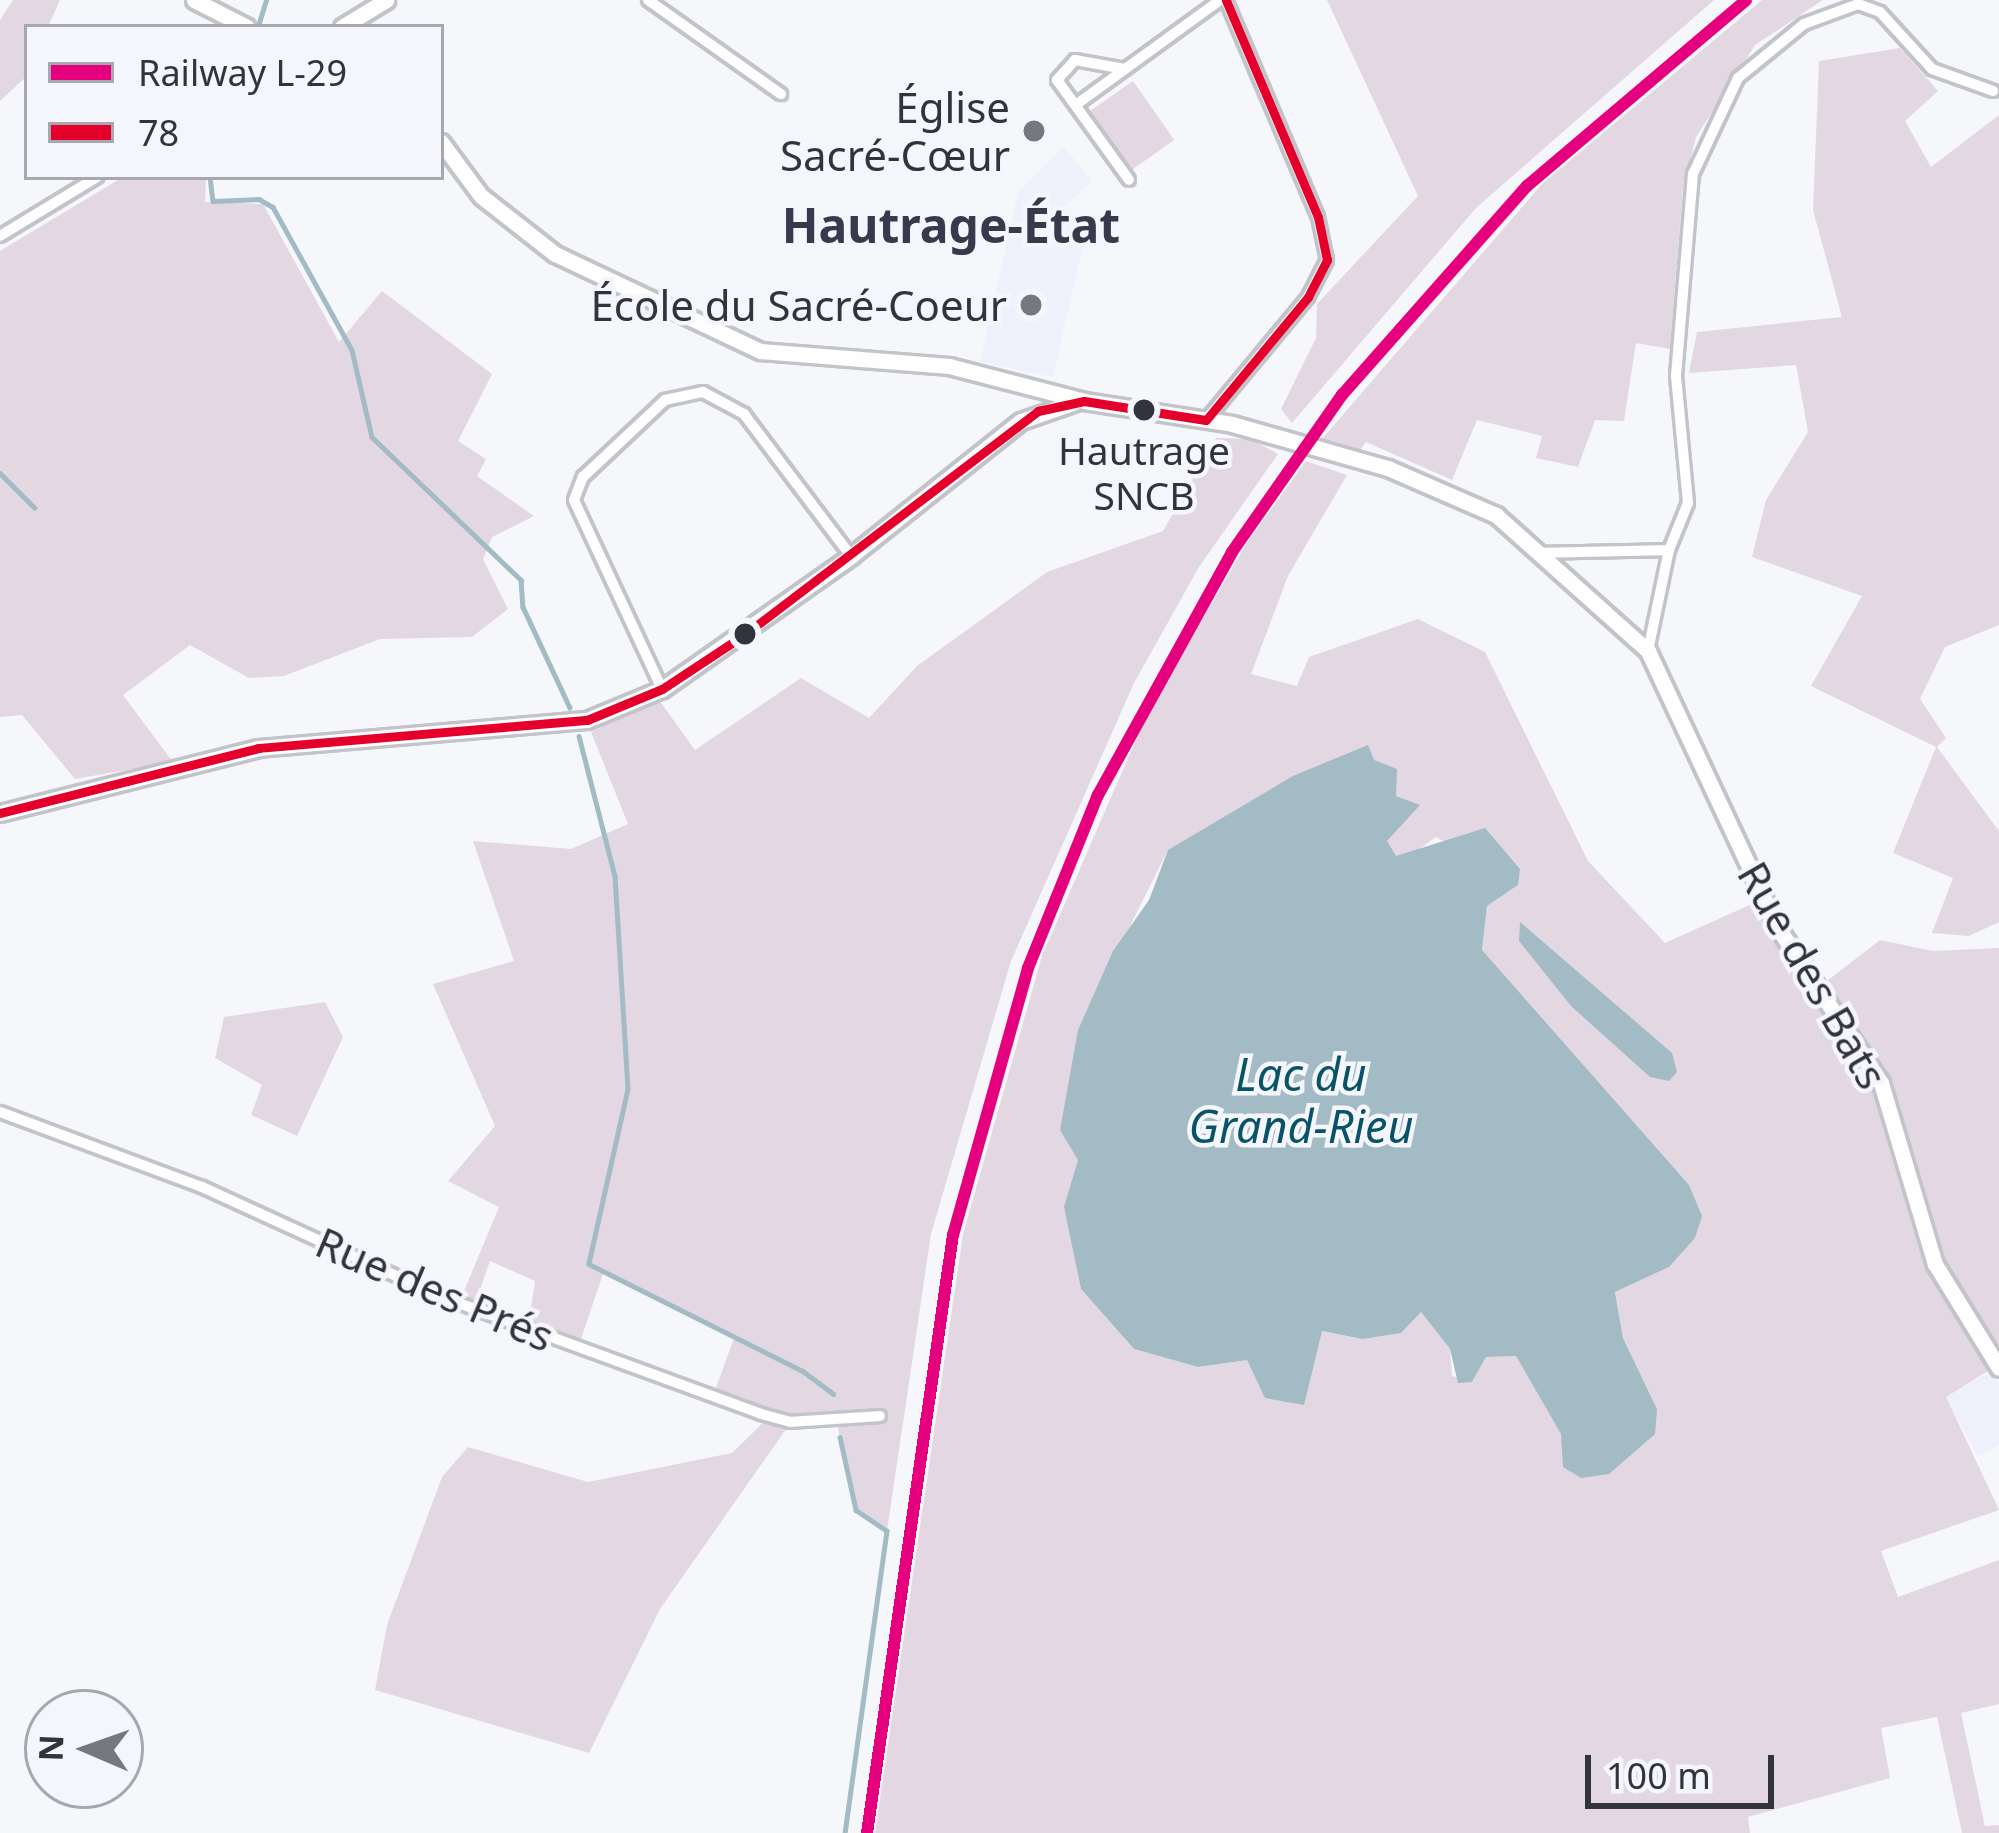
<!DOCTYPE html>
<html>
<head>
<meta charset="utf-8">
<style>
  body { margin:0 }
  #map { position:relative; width:1999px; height:1833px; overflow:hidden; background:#f6f7fa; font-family:"Noto Sans",sans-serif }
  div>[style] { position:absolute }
  .built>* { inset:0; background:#eef0fc }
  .green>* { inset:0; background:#e3d8e2; transform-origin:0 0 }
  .water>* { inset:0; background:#a2bbc5 }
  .stream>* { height:4.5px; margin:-2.25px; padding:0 2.25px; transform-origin:2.25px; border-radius:2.25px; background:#a2bbc5 }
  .roads { filter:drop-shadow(3px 0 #c3c4ca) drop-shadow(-3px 0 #c3c4ca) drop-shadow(0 3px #c3c4ca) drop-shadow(0 -3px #c3c4ca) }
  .street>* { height:10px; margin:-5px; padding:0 5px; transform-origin:5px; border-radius:5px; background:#fefefe }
  .secondary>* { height:15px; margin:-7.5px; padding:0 7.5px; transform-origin:7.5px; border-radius:7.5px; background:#fefefe }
  .bus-1>* { height:9px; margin:-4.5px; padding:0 4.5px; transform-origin:4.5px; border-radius:4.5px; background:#e4002b }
  .rail-1>* { height:12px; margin:-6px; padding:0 6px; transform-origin:6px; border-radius:6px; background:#e5007d }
  .dots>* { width:33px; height:33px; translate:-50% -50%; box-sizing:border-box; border:6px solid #f5f6fb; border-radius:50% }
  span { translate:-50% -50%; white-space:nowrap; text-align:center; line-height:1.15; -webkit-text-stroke:9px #f5f6fb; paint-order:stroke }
  .bus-label { font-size:39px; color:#32343d }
  .poi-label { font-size:42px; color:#32343d }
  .right { translate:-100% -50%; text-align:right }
  .street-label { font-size:42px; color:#32343d }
  .water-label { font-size:45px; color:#085367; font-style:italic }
  .quarter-label { font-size:48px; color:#373a4d; font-weight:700 }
  .legend { position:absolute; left:24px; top:24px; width:420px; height:156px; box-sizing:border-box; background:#f5f6fb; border:3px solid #a7a8af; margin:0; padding:15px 21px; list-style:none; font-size:36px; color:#32343d }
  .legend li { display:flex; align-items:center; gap:24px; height:60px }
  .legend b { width:60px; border:3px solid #a7a8af }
  .north { position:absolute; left:24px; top:1689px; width:120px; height:120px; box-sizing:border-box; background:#f5f6fb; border:3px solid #a7a8af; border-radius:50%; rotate:272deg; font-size:33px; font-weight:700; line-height:48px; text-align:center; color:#32343d }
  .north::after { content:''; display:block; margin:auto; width:42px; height:54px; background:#77787f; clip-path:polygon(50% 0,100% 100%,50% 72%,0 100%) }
  .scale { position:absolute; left:1585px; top:1755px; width:189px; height:54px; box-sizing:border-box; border:6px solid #32343d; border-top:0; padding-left:15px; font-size:36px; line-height:42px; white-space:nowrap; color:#32343d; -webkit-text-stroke:9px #f5f6fb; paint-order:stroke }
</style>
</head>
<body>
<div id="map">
  <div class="built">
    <div style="clip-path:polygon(1064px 147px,1092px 181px,1062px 209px,1090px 215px,1053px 377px,980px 362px,1018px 192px)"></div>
    <div style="clip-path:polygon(1991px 1372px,1999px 1384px,1999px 1445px,1978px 1456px,1945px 1396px)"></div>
  </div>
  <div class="green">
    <div style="clip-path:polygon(13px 0,60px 0,48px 27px,27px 27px,27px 76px,0 101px,0 20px)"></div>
    <div style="clip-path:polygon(1327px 0,1714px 0,1476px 208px,1292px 423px,1281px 409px,1316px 338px,1317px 304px,1418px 196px)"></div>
    <div style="clip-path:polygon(1762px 0,1823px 0,1755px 45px,1696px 137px,1683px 189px,1670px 349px,1636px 343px,1624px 421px,1595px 420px,1578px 467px,1536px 458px,1542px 436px,1477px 420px,1452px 480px,1366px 442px,1359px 452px,1321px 440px,1542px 184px)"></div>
    <div style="clip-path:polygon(1900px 48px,1938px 91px,1905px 121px,1931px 167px,1999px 115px,1999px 625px,1945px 647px,1920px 699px,1946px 738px,1937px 747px,1999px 831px,1999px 922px,1969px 936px,1932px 933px,1953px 878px,1893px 853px,1936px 747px,1811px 686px,1862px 596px,1752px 557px,1766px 500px,1808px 432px,1796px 365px,1689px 373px,1697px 332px,1842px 317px,1813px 210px,1819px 61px)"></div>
    <div style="left:1133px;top:81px;width:72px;height:54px;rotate:55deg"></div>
    <div style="clip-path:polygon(123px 177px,206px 177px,205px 202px,263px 204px,339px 342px,382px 291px,492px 374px,458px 441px,486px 459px,477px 476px,534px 516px,492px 537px,483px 559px,508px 609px,472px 637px,380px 639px,284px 676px,249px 678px,190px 645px,123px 695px,173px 762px,75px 779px,22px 715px,0 717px,0 251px)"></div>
    <div style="clip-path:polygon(1216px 438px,1251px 439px,1278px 454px,1199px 567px,1134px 683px,1011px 961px,931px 1234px,887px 1531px,856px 1510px,836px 1419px,791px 1422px,660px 1609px,589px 1753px,375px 1690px,387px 1625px,442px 1477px,468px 1447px,588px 1482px,732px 1453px,769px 1417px,713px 1396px,734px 1338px,603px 1274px,578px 1348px,528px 1329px,535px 1281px,490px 1261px,473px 1309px,459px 1303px,499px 1207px,448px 1181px,495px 1126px,433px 984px,514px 961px,473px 841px,571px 849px,628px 824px,591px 732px,659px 700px,695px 750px,801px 678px,869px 718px,917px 666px,1047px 572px,1163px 531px)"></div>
    <div style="clip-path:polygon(evenodd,1306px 461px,1347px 475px,1288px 576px,1251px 674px,1297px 686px,1309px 657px,1418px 619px,1485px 652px,1588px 861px,1665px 943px,1754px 903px,1809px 995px,1880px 940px,1933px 951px,1999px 948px,1999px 1364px,1946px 1397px,1999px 1510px,1881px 1551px,1898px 1597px,1999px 1560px,1999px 1704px,1961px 1713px,1985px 1826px,1999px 1825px,1999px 1833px,1962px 1833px,1937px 1717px,1881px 1728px,1890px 1778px,1748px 1817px,1750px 1833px,875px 1833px,963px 1234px,1042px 956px,1149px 710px,1247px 543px,1306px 461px,1436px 837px,1518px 885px,1487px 906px,1482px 950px,1495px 973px,1689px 1185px,1669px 1267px,1615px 1292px,1623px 1338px,1657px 1409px,1562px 1434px,1516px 1356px,1486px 1357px,1472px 1382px,1452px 1376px,1450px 1349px,1421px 1312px,1362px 1339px,1321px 1331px,1247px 1360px,1198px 1367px,1134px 1349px,1081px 1289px,1065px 1207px,1078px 1160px,1078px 1030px,1168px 850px,1387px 842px,1396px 857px,1408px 857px,1436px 837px)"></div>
    <div style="clip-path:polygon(325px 1002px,343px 1037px,297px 1136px,251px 1115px,262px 1085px,215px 1058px,224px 1017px)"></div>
  </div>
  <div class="water">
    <div style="clip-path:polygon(1368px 745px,1374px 760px,1397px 769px,1396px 796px,1420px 805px,1387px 841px,1396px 856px,1485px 828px,1520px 869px,1518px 885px,1487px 906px,1482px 950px,1689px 1185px,1702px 1216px,1695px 1238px,1669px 1267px,1615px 1292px,1623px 1338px,1657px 1409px,1655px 1434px,1609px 1474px,1581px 1478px,1563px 1467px,1561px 1434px,1516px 1356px,1486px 1357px,1472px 1382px,1458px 1383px,1450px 1349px,1421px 1312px,1401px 1333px,1362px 1339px,1322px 1331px,1304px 1405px,1265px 1398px,1247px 1360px,1198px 1367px,1134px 1349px,1081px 1289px,1064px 1207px,1078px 1160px,1060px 1130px,1078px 1030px,1113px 951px,1149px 900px,1168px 850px,1293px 776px)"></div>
    <div style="clip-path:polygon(1520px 922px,1672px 1053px,1677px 1072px,1669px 1081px,1650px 1077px,1571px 1006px,1519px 941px)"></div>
  </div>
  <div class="stream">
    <div style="left:259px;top:23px;width:24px;rotate:-73deg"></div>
    <div style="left:210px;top:177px;width:24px;rotate:83deg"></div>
    <div style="left:213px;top:201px;width:46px;rotate:-2.5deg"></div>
    <div style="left:259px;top:199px;width:16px;rotate:30deg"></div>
    <div style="left:273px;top:207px;width:163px;rotate:61.1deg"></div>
    <div style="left:352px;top:350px;width:89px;rotate:77.1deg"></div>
    <div style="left:372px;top:437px;width:207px;rotate:43.8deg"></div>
    <div style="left:521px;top:580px;width:27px;rotate:86deg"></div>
    <div style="left:523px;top:607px;width:111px;rotate:65deg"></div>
    <div style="left:0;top:473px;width:49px;rotate:45deg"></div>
    <div style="left:579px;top:736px;width:145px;rotate:75.6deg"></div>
    <div style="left:615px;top:876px;width:213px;rotate:86.5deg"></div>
    <div style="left:628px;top:1089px;width:179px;rotate:102.6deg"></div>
    <div style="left:589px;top:1264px;width:239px;rotate:26.6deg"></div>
    <div style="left:803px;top:1371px;width:38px;rotate:37deg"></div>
    <div style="left:840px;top:1437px;width:75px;rotate:77.6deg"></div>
    <div style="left:856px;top:1510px;width:37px;rotate:34deg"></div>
    <div style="left:887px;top:1531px;width:305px;rotate:97.9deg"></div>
  </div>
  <div class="roads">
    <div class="street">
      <div style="left:648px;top:0;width:163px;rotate:35.3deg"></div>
      <div style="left:1125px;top:69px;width:51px;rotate:-169.8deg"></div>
      <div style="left:1075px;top:60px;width:27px;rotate:132deg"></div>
      <div style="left:1057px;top:80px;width:123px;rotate:54.2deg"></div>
      <div style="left:1077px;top:104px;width:177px;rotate:-36deg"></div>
      <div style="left:0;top:236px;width:114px;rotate:-31.3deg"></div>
      <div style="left:1206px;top:420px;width:160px;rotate:-50.3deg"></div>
      <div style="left:1308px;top:297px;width:42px;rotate:-62.8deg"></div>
      <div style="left:1327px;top:260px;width:44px;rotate:-101.8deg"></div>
      <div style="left:1318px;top:217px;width:236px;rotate:-113deg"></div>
      <div style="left:1540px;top:553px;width:129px;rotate:-1.3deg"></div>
      <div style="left:1648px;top:651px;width:103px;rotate:-78.3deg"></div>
      <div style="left:1669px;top:550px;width:51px;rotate:-68deg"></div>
      <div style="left:1688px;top:503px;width:128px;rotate:-95.4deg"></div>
      <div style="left:1676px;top:376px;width:203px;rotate:-85.2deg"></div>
      <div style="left:1693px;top:174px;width:106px;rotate:-64.9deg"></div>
      <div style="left:1738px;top:78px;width:85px;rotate:-39.3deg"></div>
      <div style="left:1804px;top:24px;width:58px;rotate:-20.3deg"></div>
      <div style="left:1858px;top:4px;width:23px;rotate:20deg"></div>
      <div style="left:1880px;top:12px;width:77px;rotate:47.6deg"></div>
      <div style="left:1932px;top:69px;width:65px;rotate:19.8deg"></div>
      <div style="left:662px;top:689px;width:208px;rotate:-115deg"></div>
      <div style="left:574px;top:500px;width:25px;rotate:-69deg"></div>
      <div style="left:583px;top:477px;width:112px;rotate:-43.2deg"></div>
      <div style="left:665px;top:400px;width:39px;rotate:-12deg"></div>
      <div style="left:703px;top:392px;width:47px;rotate:28.2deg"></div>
      <div style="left:744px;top:414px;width:178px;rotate:53deg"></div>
      <div style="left:0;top:1112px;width:215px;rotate:20.4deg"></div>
      <div style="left:202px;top:1187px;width:264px;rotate:24.6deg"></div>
      <div style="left:442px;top:1297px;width:340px;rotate:20.1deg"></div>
      <div style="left:761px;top:1414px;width:30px;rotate:15deg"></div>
      <div style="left:790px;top:1422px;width:90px;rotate:-3.8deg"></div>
    </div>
    <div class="secondary">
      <div style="left:194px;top:0;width:59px;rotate:27deg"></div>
      <div style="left:342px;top:27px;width:52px;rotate:-31.5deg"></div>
      <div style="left:441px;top:142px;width:67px;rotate:53.5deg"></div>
      <div style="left:481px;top:196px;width:94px;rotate:38.1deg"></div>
      <div style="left:555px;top:254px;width:227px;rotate:25.3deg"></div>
      <div style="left:760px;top:351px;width:190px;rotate:4.5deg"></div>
      <div style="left:949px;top:366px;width:139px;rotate:14.5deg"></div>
      <div style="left:1084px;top:401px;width:150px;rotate:8.8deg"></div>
      <div style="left:1232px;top:424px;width:162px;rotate:15.8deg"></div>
      <div style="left:1388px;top:468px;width:118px;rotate:23.5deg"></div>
      <div style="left:1496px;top:515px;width:204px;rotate:41.8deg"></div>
      <div style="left:1648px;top:651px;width:306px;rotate:64.9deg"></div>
      <div style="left:1778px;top:928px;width:186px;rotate:56.4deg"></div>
      <div style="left:1881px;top:1083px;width:189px;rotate:73.4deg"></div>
      <div style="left:1935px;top:1264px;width:122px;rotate:58.4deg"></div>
      <div style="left:0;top:813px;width:266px;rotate:-14.1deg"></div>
      <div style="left:258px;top:748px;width:330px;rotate:-4.9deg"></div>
      <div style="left:587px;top:720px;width:81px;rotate:-22.5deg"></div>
      <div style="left:662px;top:689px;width:231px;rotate:-35.1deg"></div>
      <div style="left:851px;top:556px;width:217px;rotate:-38.5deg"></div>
      <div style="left:1021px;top:421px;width:57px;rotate:-19.4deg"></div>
    </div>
  </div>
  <div class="bus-1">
    <div style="left:1206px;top:420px;width:160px;rotate:-50.3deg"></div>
    <div style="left:1308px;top:297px;width:42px;rotate:-62.8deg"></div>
    <div style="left:1327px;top:260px;width:44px;rotate:-101.8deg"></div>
    <div style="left:1318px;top:217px;width:236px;rotate:-113deg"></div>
    <div style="left:0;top:813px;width:266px;rotate:-14.1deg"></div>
    <div style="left:258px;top:748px;width:330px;rotate:-4.9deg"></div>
    <div style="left:587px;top:720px;width:81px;rotate:-22.5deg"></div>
    <div style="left:662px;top:689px;width:98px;rotate:-33.4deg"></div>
    <div style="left:744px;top:635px;width:370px;rotate:-37.3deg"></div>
    <div style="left:1038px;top:411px;width:47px;rotate:-12.3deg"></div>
    <div style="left:1084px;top:401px;width:123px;rotate:8.9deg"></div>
  </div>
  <div class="rail-1">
    <div style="left:867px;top:1833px;width:604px;rotate:-81.82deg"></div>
    <div style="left:953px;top:1235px;width:277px;rotate:-74.3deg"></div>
    <div style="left:1028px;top:968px;width:187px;rotate:-68deg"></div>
    <div style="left:1098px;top:795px;width:277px;rotate:-61.1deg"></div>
    <div style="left:1232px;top:552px;width:192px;rotate:-55deg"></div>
    <div style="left:1342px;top:395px;width:279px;rotate:-48.5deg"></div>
    <div style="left:1527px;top:186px;width:287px;rotate:-40.3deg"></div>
  </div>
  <div class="dots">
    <div style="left:1034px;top:131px;background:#77787f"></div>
    <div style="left:1031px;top:305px;background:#77787f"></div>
    <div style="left:1144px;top:410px;background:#32343d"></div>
    <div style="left:745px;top:634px;background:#32343d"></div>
  </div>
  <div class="bus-label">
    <span style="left:1144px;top:473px">Hautrage<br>SNCB</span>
  </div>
  <div class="poi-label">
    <span class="right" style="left:1010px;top:131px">Église<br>Sacré-Cœur</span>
    <span class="right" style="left:1007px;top:305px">École du Sacré-Coeur</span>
  </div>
  <div class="street-label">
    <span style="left:1813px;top:975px;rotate:60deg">Rue des Bats</span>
    <span style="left:435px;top:1289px;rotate:23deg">Rue des Prés</span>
  </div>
  <div class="water-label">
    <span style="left:1301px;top:1100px">Lac du<br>Grand-Rieu</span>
  </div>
  <div class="quarter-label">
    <span style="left:951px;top:225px">Hautrage-État</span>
  </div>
  <ul class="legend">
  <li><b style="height:15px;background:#e5007d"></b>Railway L-29</li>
  <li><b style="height:15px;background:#e4002b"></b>78</li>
  </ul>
  <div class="north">N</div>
  <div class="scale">100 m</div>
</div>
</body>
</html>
